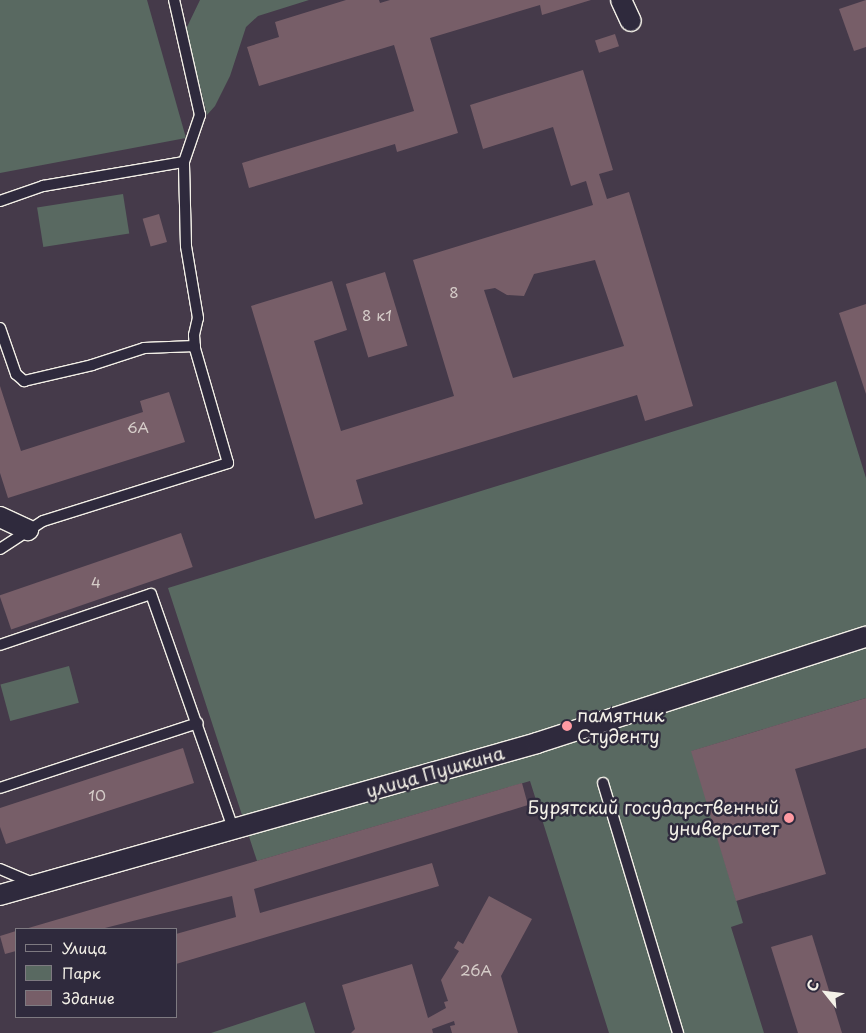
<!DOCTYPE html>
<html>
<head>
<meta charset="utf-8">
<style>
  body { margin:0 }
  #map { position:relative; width:866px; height:1033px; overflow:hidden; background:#453a4a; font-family:"Playpen Sans",sans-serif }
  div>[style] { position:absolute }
  .green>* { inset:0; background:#596961; transform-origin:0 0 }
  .building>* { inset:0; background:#775e68; transform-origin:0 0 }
  .roads { filter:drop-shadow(1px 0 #f4f1e8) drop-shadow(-1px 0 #f4f1e8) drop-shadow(0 1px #f4f1e8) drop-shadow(0 -1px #f4f1e8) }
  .lane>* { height:10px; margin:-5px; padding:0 5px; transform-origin:5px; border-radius:5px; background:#2f2a3d }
  .street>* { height:20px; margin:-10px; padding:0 10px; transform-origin:10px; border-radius:10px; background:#2f2a3d }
  .dots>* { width:14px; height:14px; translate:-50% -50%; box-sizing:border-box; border:2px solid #2f2a3d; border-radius:50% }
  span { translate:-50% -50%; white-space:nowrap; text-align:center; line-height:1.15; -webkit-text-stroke:5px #2f2a3d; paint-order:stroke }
  .number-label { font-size:15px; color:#d5ccc8 }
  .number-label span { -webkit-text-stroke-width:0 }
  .poi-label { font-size:18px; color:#f4f1e8 }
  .left { translate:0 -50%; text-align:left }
  .right { translate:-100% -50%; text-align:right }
  .street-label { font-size:18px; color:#f4f1e8 }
  .legend { position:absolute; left:15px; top:928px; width:162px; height:90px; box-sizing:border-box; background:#2f2a3d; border:1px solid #7e7a81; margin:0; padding:6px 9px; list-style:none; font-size:15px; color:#f4f1e8 }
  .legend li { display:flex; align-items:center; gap:10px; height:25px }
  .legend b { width:25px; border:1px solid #7e7a81 }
  .north { position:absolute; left:801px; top:968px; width:50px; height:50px; -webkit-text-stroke:4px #2f2a3d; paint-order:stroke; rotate:299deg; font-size:14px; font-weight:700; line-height:20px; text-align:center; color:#f4f1e8 }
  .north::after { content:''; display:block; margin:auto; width:18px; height:22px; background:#f4f1e8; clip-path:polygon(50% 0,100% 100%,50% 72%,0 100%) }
</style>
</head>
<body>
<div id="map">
  <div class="green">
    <div style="clip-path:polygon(0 0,147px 0,186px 138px,0 173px)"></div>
    <div style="clip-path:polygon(200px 0,309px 0,258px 16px,246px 27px,230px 76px,215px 106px,207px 115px,186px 29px)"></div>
    <div style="left:123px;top:194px;width:40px;height:87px;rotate:81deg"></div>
    <div style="clip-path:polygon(836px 381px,866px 478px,866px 698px,692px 751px,743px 923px,731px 927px,764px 1033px,609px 1033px,530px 781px,257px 861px,168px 588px)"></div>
    <div style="left:69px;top:666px;width:38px;height:71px;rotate:75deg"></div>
    <div style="clip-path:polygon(305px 1002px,315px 1033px,211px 1033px)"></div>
  </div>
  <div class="building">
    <div style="clip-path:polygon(346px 0,379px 0,380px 3px,390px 0,591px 0,542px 15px,540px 5px,430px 38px,458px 133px,397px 152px,395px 144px,249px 188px,242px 163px,414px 111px,394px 45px,259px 86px,247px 47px,279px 37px,275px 22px)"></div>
    <div style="clip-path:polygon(866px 0,866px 47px,854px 51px,839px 9px)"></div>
    <div style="left:615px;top:34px;width:13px;height:21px;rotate:72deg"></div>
    <div style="clip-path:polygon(evenodd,583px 70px,613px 170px,599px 174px,607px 199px,629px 192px,693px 406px,645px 421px,637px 395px,356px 480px,363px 504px,315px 519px,251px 306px,332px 281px,347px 330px,314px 341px,341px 431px,454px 396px,413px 260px,593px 205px,586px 181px,571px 186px,553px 127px,483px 149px,470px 105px,583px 70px,595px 260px,624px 346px,513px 378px,484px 290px,495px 288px,507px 295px,524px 296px,534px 274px,595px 260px)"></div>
    <div style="left:159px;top:214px;width:29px;height:17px;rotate:74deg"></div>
    <div style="left:385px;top:272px;width:77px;height:41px;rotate:73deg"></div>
    <div style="clip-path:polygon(866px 304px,866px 394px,839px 313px)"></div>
    <div style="clip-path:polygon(0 386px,21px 451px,143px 412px,140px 401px,169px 392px,185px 442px,8px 498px,0 473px)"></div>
    <div style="left:181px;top:533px;width:36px;height:192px;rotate:71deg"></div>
    <div style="clip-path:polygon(866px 698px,866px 748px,795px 769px,826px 874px,736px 901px,691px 751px)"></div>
    <div style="clip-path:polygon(183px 748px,194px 783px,6px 844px,0 827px,0 808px)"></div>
    <div style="clip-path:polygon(522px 783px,528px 805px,254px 889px,260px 913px,432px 863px,439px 886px,176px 964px,176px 934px,236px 917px,232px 896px,101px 929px,25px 929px)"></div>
    <div style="clip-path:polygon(489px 896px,532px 919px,501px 976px,518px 1033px,452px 1033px,450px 1026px,455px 1025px,454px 1021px,432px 1029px,433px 1033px,351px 1033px,355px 1029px,342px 985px,412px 964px,428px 1018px,446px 1008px,444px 1002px,448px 1001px,441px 980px,459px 951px,454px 948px,458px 941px,463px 944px)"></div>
    <div style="clip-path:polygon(16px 931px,16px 951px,5px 954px,0 936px)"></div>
    <div style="clip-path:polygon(812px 935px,842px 1033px,798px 1033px,771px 947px)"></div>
  </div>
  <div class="roads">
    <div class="lane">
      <div style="left:0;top:201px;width:46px;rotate:-19.2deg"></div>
      <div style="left:43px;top:186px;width:143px;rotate:-9.7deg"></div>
      <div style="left:0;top:328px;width:49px;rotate:70.8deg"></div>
      <div style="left:16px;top:374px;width:11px;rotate:41deg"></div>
      <div style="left:24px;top:381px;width:70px;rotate:-13.2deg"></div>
      <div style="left:92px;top:365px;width:55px;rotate:-18.1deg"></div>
      <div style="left:144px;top:348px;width:51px;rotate:-2.2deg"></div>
      <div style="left:0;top:549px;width:51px;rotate:-33.1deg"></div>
      <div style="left:43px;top:521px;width:194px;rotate:-17.4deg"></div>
      <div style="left:228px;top:463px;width:119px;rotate:-106.1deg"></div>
      <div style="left:195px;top:349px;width:14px;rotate:-94deg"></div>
      <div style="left:194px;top:335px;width:17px;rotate:-77deg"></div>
      <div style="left:198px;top:318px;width:73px;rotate:-99.5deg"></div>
      <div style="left:186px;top:246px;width:84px;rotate:-91.4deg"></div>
      <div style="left:184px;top:162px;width:50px;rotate:-71.2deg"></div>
      <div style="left:200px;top:115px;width:118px;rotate:-102.7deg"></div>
      <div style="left:0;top:645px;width:159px;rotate:-18.7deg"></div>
      <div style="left:151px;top:594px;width:242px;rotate:70.7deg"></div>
      <div style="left:603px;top:783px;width:261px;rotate:73.3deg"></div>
      <div style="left:0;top:788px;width:208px;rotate:-18.2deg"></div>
      <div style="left:0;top:869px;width:36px;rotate:23deg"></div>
    </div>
    <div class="street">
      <div style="left:621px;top:0;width:23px;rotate:65deg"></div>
      <div style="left:0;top:517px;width:31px;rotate:25deg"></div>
      <div style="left:0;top:895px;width:558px;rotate:-15.8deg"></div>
      <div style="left:537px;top:743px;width:346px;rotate:-17.9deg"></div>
    </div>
  </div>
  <div class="dots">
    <div style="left:567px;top:726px;background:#ff9aa2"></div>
    <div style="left:789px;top:818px;background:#ff9aa2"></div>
  </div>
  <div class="number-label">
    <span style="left:454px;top:292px">8</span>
    <span style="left:377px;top:315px">8 к1</span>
    <span style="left:138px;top:427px">6А</span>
    <span style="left:96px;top:582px">4</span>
    <span style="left:97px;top:795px">10</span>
    <span style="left:476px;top:970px">26А</span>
  </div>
  <div class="poi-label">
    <span class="left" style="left:577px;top:726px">памятник<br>Студенту</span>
    <span class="right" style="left:779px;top:818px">Бурятский государственный<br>университет</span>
  </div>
  <div class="street-label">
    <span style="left:435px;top:772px;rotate:-16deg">улица Пушкина</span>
  </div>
  <ul class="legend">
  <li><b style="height:6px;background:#2f2a3d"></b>Улица</li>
  <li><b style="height:14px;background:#596961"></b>Парк</li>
  <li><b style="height:14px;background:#775e68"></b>Здание</li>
  </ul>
  <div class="north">С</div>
</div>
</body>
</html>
